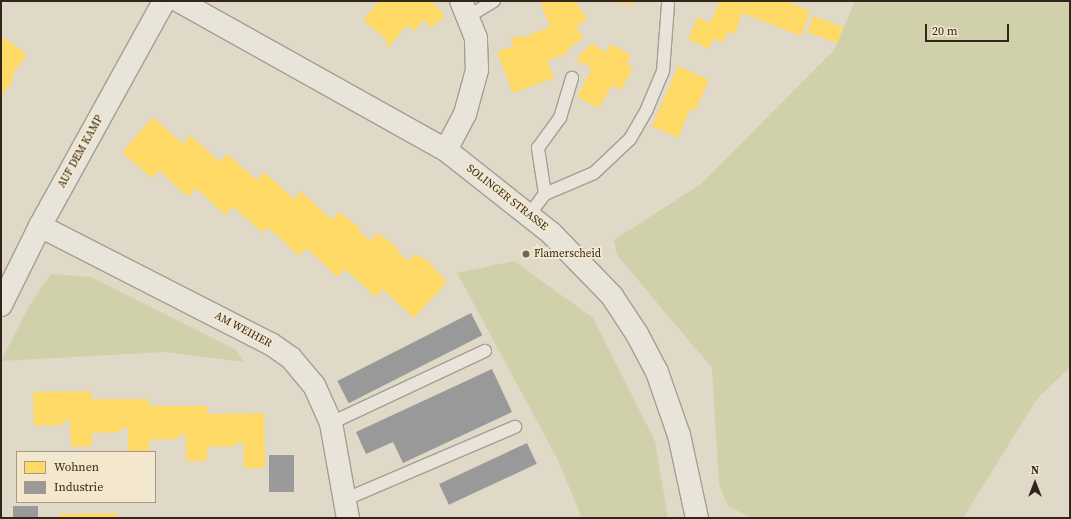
<!DOCTYPE html>
<html>
<head>
<meta charset="utf-8">
<style>
  body { margin:0 }
  #map { position:relative; width:1071px; height:519px; overflow:hidden; background:#e0d9c8; font-family:"Source Serif 4",serif }
  div>[style] { position:absolute }
  .green>* { inset:0; background:#d0d0ab }
  .homes>* { inset:0; background:#ffd966; transform-origin:0 0 }
  .industry>* { inset:0; background:#999; transform-origin:0 0 }
  .roads { filter:drop-shadow(1px 0 #a59e92) drop-shadow(-1px 0 #a59e92) drop-shadow(0 1px #a59e92) drop-shadow(0 -1px #a59e92) }
  .lane>* { height:12px; margin:-6px; padding:0 6px; transform-origin:6px; border-radius:6px; background:#e8e4da }
  .street>* { height:22px; margin:-11px; padding:0 11px; transform-origin:11px; border-radius:11px; background:#e8e4da }
  .secondary>* { height:22px; margin:-11px; padding:0 11px; transform-origin:11px; border-radius:11px; background:#e8e4da }
  .dots>* { width:11px; height:11px; translate:-50% -50%; box-sizing:border-box; border:2px solid #f3e8cd; border-radius:50% }
  span { translate:-50% -50%; white-space:nowrap; text-align:center; line-height:1.15; -webkit-text-stroke:4px #f3e8cd; paint-order:stroke }
  .street-label { font-size:11px; color:#32261c }
  .poi-label { font-size:11px; color:#32261c }
  .left { translate:0 -50%; text-align:left }
  .frame { position:absolute; inset:0; border:2px solid #32261c; pointer-events:none }
  .legend { position:absolute; left:16px; top:451px; width:140px; height:52px; box-sizing:border-box; background:#f3e8cd; border:1px solid #a69a86; margin:0; padding:5px 7px; list-style:none; font-size:12px; color:#32261c }
  .legend li { display:flex; align-items:center; gap:8px; height:20px }
  .legend b { width:20px; border:1px solid #a69a86 }
  .north { position:absolute; left:1015px; top:463px; width:40px; height:40px; -webkit-text-stroke:3px #f3e8cd; paint-order:stroke; rotate:0deg; font-size:11px; font-weight:700; line-height:16px; text-align:center; color:#32261c }
  .north::after { content:''; display:block; margin:auto; width:14px; height:18px; background:#32261c; clip-path:polygon(50% 0,100% 100%,50% 72%,0 100%) }
  .scale { position:absolute; left:925px; top:24px; width:84px; height:18px; box-sizing:border-box; border:2px solid #32261c; border-top:0; padding-left:5px; font-size:12px; line-height:14px; white-space:nowrap; color:#32261c; -webkit-text-stroke:3px #f3e8cd; paint-order:stroke }
</style>
</head>
<body>
<div id="map">
  <div class="green">
    <div style="clip-path:polygon(855px 1px,1070px 1px,1070px 367px,1037px 399px,963px 518px,751px 518px,728px 506px,719px 485px,712px 368px,617px 255px,614px 240px,701px 184px,834px 50px)"></div>
    <div style="clip-path:polygon(514px 261px,593px 318px,655px 441px,668px 518px,582px 518px,557px 458px,457px 273px)"></div>
    <div style="clip-path:polygon(51px 274px,91px 277px,236px 350px,244px 362px,165px 352px,1px 361px,28px 308px)"></div>
  </div>
  <div class="homes">
    <div style="clip-path:polygon(379px 1px,431px 1px,445px 16px,431px 28px,424px 20px,414px 31px,407px 25px,389px 47px,385px 44px,388px 41px,363px 20px)"></div>
    <div style="clip-path:polygon(540px 1px,575px 1px,587px 19px,576px 28px,584px 37px,569px 48px,566px 54px,547px 61px,554px 78px,513px 93px,497px 52px,513px 46px,511px 39px,519px 36px,524px 37px,550px 27px)"></div>
    <div style="clip-path:polygon(604px 1px,635px 1px,634px 5px)"></div>
    <div style="clip-path:polygon(720px 1px,785px 1px,810px 11px,801px 36px,742px 13px,735px 34px,728px 32px,723px 43px,713px 39px,709px 49px,688px 39px,698px 17px,710px 23px)"></div>
    <div style="left:813px;top:16px;width:32px;height:17px;rotate:20deg"></div>
    <div style="clip-path:polygon(1px 36px,27px 54px,11px 77px,14px 79px,1px 97px)"></div>
    <div style="clip-path:polygon(591px 43px,606px 52px,611px 44px,631px 55px,626px 64px,633px 68px,621px 90px,612px 85px,599px 108px,577px 97px,592px 68px,576px 60px)"></div>
    <div style="clip-path:polygon(678px 66px,709px 80px,695px 111px,690px 109px,678px 138px,652px 126px)"></div>
    <div style="clip-path:polygon(153px 117px,183px 144px,190px 135px,220px 162px,227px 154px,257px 180px,264px 172px,294px 199px,301px 191px,332px 220px,339px 212px,361px 229px,359px 231px,370px 241px,378px 233px,399px 249px,397px 251px,409px 261px,416px 254px,429px 262px,447px 282px,414px 318px,383px 289px,376px 297px,345px 269px,337px 277px,307px 248px,299px 256px,268px 227px,263px 233px,233px 207px,225px 215px,196px 188px,188px 197px,159px 170px,152px 178px,122px 152px)"></div>
    <div style="clip-path:polygon(91px 391px,91px 399px,149px 399px,149px 406px,207px 406px,207px 414px,264px 413px,265px 468px,244px 468px,243px 442px,236px 442px,236px 446px,207px 447px,207px 461px,186px 461px,186px 435px,178px 435px,179px 439px,149px 440px,149px 452px,128px 452px,128px 428px,121px 428px,121px 432px,92px 433px,92px 446px,71px 447px,70px 420px,63px 421px,63px 425px,34px 426px,33px 392px)"></div>
    <div style="clip-path:polygon(117px 513px,117px 518px,59px 518px,59px 514px)"></div>
  </div>
  <div class="industry">
    <div style="left:471px;top:313px;width:25px;height:150px;rotate:63deg"></div>
    <div style="clip-path:polygon(492px 369px,512px 412px,403px 463px,393px 442px,366px 454px,356px 432px)"></div>
    <div style="left:527px;top:443px;width:23px;height:97px;rotate:65deg"></div>
    <div style="left:269px;top:455px;width:25px;height:37px"></div>
    <div style="left:13px;top:506px;width:25px;height:12px"></div>
  </div>
  <div class="roads">
    <div class="lane">
      <div style="left:469px;top:16px;width:29px;rotate:-31deg"></div>
      <div style="left:545px;top:194px;width:47px;rotate:-98.7deg"></div>
      <div style="left:538px;top:148px;width:37px;rotate:-54deg"></div>
      <div style="left:560px;top:118px;width:42px;rotate:-73.3deg"></div>
      <div style="left:529px;top:215px;width:26px;rotate:-53deg"></div>
      <div style="left:545px;top:194px;width:53px;rotate:-23.2deg"></div>
      <div style="left:594px;top:173px;width:50px;rotate:-43.4deg"></div>
      <div style="left:630px;top:139px;width:34px;rotate:-60deg"></div>
      <div style="left:647px;top:109px;width:41px;rotate:-67.2deg"></div>
      <div style="left:663px;top:71px;width:67px;rotate:-85.7deg"></div>
      <div style="left:331px;top:423px;width:170px;rotate:-25.1deg"></div>
      <div style="left:346px;top:499px;width:184px;rotate:-23.1deg"></div>
    </div>
    <div class="street">
      <div style="left:40px;top:226px;width:259px;rotate:27.1deg"></div>
      <div style="left:271px;top:344px;width:24px;rotate:35deg"></div>
      <div style="left:291px;top:358px;width:35px;rotate:50deg"></div>
      <div style="left:314px;top:385px;width:42px;rotate:65.9deg"></div>
      <div style="left:331px;top:423px;width:97px;rotate:79.9deg"></div>
      <div style="left:1px;top:305px;width:88px;rotate:-63.7deg"></div>
      <div style="left:40px;top:226px;width:257px;rotate:-61.1deg"></div>
    </div>
    <div class="secondary">
      <div style="left:179px;top:1px;width:306px;rotate:29.2deg"></div>
      <div style="left:446px;top:150px;width:134px;rotate:38.3deg"></div>
      <div style="left:551px;top:233px;width:88px;rotate:45.9deg"></div>
      <div style="left:612px;top:296px;width:45px;rotate:56.7deg"></div>
      <div style="left:637px;top:334px;width:43px;rotate:62.2deg"></div>
      <div style="left:657px;top:372px;width:67px;rotate:70.8deg"></div>
      <div style="left:679px;top:435px;width:85px;rotate:77.8deg"></div>
      <div style="left:446px;top:150px;width:41px;rotate:-62.2deg"></div>
      <div style="left:465px;top:114px;width:46px;rotate:-74.7deg"></div>
      <div style="left:477px;top:70px;width:32px;rotate:-92deg"></div>
      <div style="left:476px;top:38px;width:40px;rotate:-112deg"></div>
    </div>
  </div>
  <div class="dots">
    <div style="left:526px;top:254px;background:#6f6558"></div>
  </div>
  <div class="street-label">
    <span style="left:81px;top:152px;rotate:-61deg">AUF DEM KAMP</span>
    <span style="left:507px;top:198px;rotate:38deg">SOLINGER STRASSE</span>
    <span style="left:243px;top:330px;rotate:28deg">AM WEIHER</span>
  </div>
  <div class="poi-label">
    <span class="left" style="left:534px;top:254px">Flamerscheid</span>
  </div>
  <div class="frame"></div>
  <ul class="legend">
  <li><b style="height:11px;background:#ffd966"></b>Wohnen</li>
  <li><b style="height:11px;background:#999"></b>Industrie</li>
  </ul>
  <div class="north">N</div>
  <div class="scale">20 m</div>
</div>
</body>
</html>
